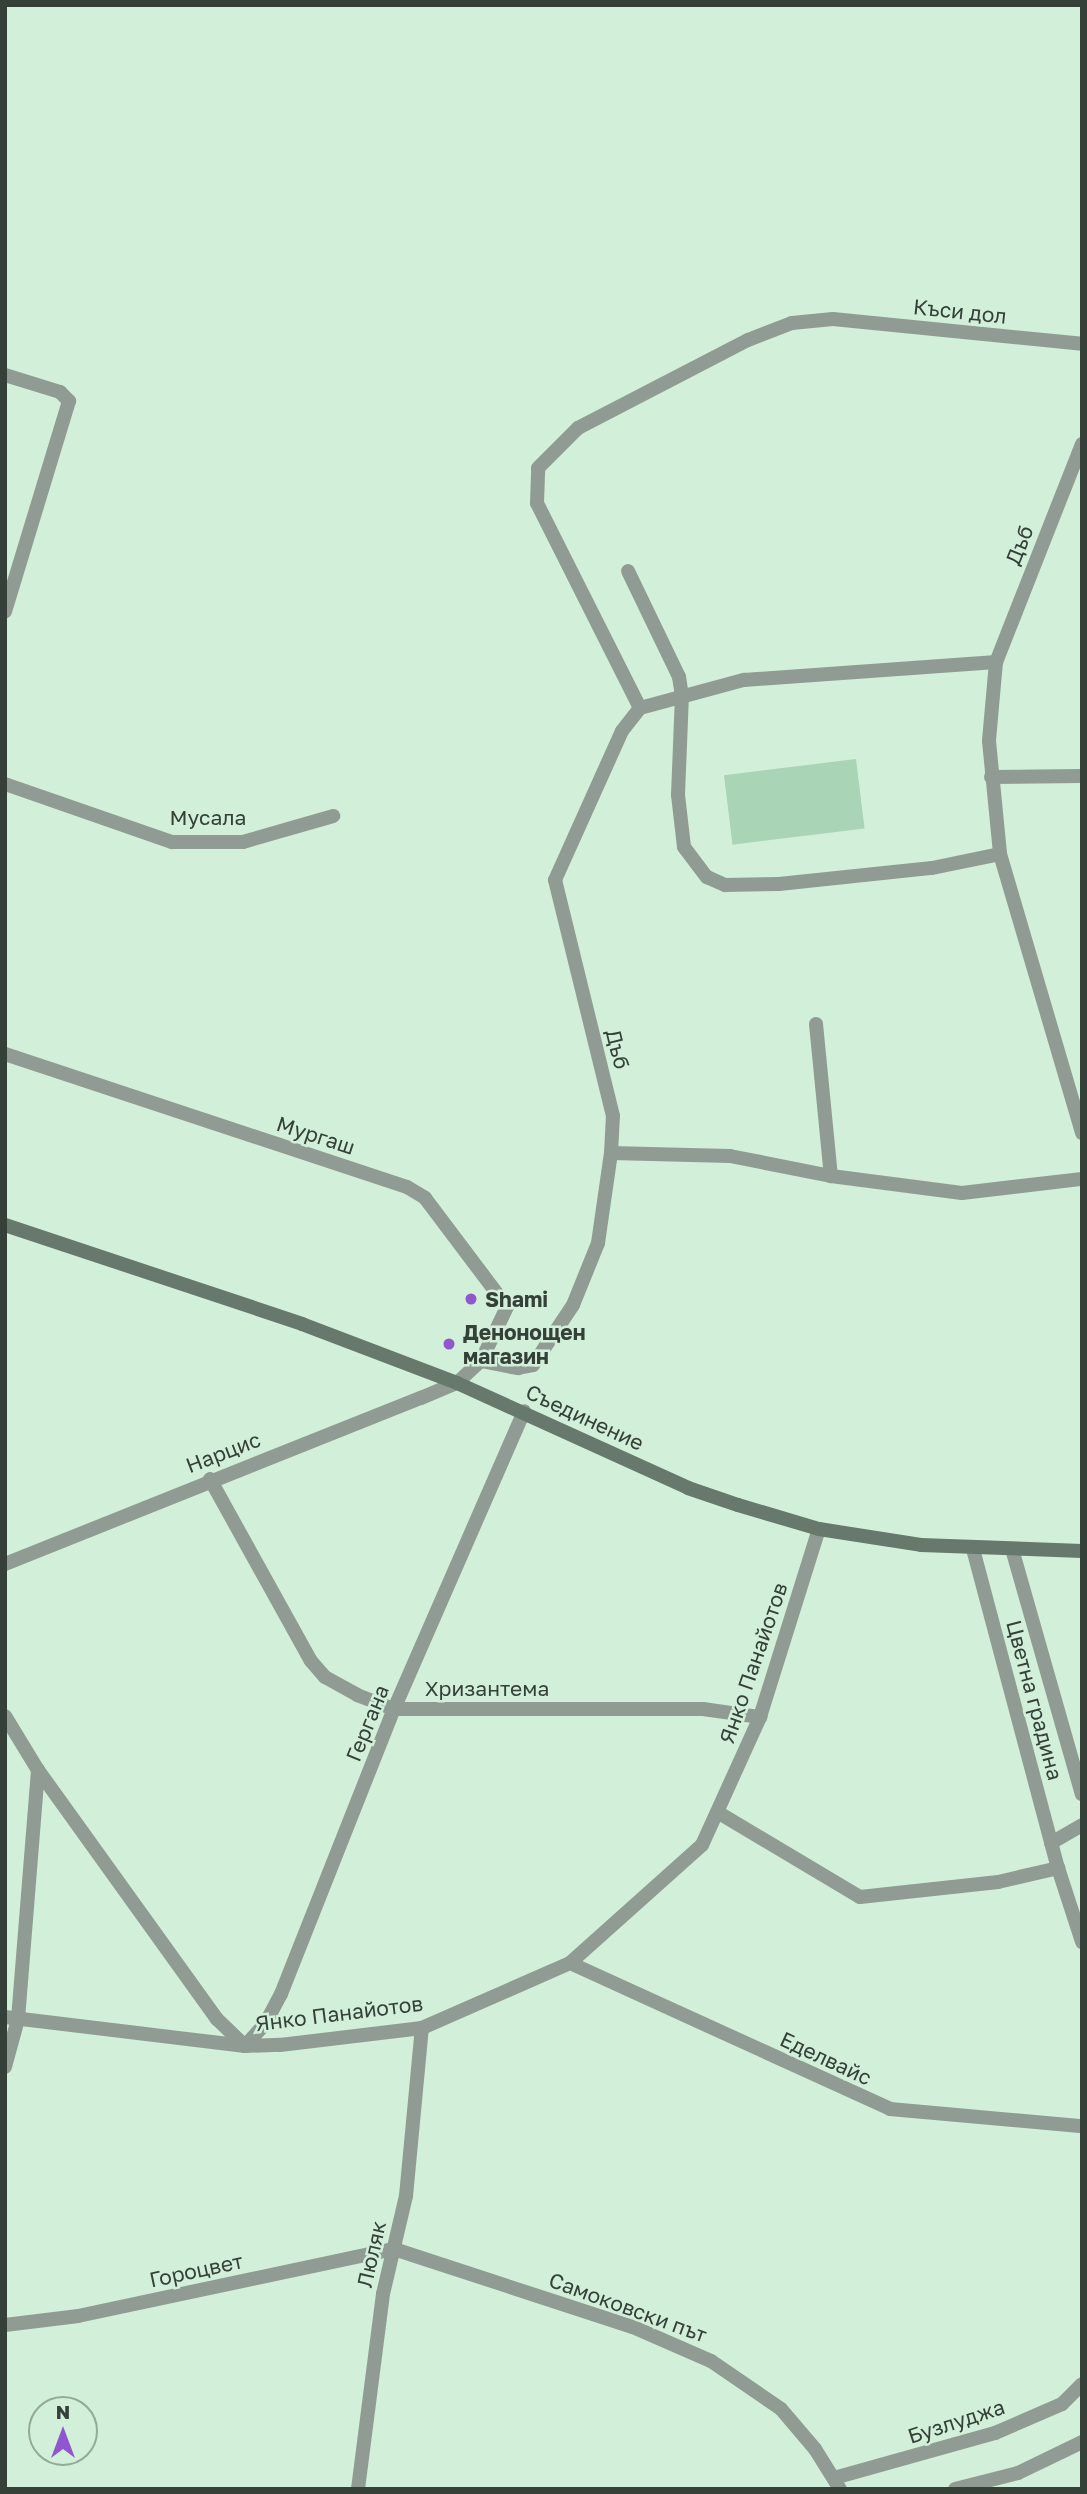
<!DOCTYPE html>
<html>
<head>
<meta charset="utf-8">
<style>
  body { margin:0 }
  #map { position:relative; width:1087px; height:2494px; overflow:hidden; background:#d2efd9; font-family:"Golos Text",sans-serif }
  div>[style] { position:absolute }
  .green>* { inset:0; background:#a9d4b5; transform-origin:0 0 }
  .street>* { height:14px; margin:-7px; padding:0 7px; transform-origin:7px; border-radius:7px; background:#909c93 }
  .secondary>* { height:14px; margin:-7px; padding:0 7px; transform-origin:7px; border-radius:7px; background:#67786c }
  .dots>* { width:19px; height:19px; translate:-50% -50%; box-sizing:border-box; border:4px solid #d2efd9; border-radius:50% }
  span { translate:-50% -50%; white-space:nowrap; text-align:center; line-height:1.15; -webkit-text-stroke:5px #d2efd9; paint-order:stroke }
  .street-label { font-size:21px; color:#344038 }
  .poi-label { font-size:21px; color:#344038; font-weight:700 }
  .left { translate:0 -50%; text-align:left }
  .frame { position:absolute; inset:0; border:7px solid #344038; pointer-events:none }
  .north { position:absolute; left:28px; top:2396px; width:70px; height:70px; box-sizing:border-box; background:#d2efd9; border:2px solid #93a999; border-radius:50%; rotate:0deg; font-size:19px; font-weight:700; line-height:28px; text-align:center; color:#344038 }
  .north::after { content:''; display:block; margin:auto; width:24px; height:32px; background:#9056cd; clip-path:polygon(50% 0,100% 100%,50% 72%,0 100%) }
</style>
</head>
<body>
<div id="map">
  <div class="green">
    <div style="left:856px;top:759px;width:70px;height:133px;rotate:83deg"></div>
  </div>
  <div class="street">
    <div style="left:5px;top:375px;width:58px;rotate:17.2deg"></div>
    <div style="left:60px;top:392px;width:13px;rotate:45deg"></div>
    <div style="left:69px;top:401px;width:220px;rotate:106.9deg"></div>
    <div style="left:1082px;top:444px;width:234px;rotate:111.5deg"></div>
    <div style="left:996px;top:662px;width:79px;rotate:95.1deg"></div>
    <div style="left:989px;top:741px;width:114px;rotate:84.4deg"></div>
    <div style="left:1000px;top:854px;width:291px;rotate:73.6deg"></div>
    <div style="left:628px;top:571px;width:118px;rotate:64.3deg"></div>
    <div style="left:679px;top:677px;width:18px;rotate:81deg"></div>
    <div style="left:682px;top:695px;width:100px;rotate:92.3deg"></div>
    <div style="left:678px;top:795px;width:52px;rotate:83.4deg"></div>
    <div style="left:684px;top:847px;width:38px;rotate:53deg"></div>
    <div style="left:707px;top:877px;width:20px;rotate:24deg"></div>
    <div style="left:725px;top:885px;width:54px;rotate:-1.1deg"></div>
    <div style="left:779px;top:884px;width:154px;rotate:-6deg"></div>
    <div style="left:932px;top:868px;width:69px;rotate:-11.6deg"></div>
    <div style="left:640px;top:708px;width:229px;rotate:-116.7deg"></div>
    <div style="left:537px;top:503px;width:35px;rotate:-88deg"></div>
    <div style="left:538px;top:468px;width:57px;rotate:-45deg"></div>
    <div style="left:578px;top:428px;width:191px;rotate:-27.4deg"></div>
    <div style="left:748px;top:340px;width:47px;rotate:-21.1deg"></div>
    <div style="left:792px;top:323px;width:41px;rotate:-5.6deg"></div>
    <div style="left:833px;top:319px;width:250px;rotate:5.7deg"></div>
    <div style="left:991px;top:777px;width:91px;rotate:-0.6deg"></div>
    <div style="left:5px;top:784px;width:177px;rotate:19.2deg"></div>
    <div style="left:172px;top:842px;width:71px"></div>
    <div style="left:243px;top:842px;width:94px;rotate:-16.1deg"></div>
    <div style="left:816px;top:1024px;width:153px;rotate:84.4deg"></div>
    <div style="left:5px;top:1054px;width:423px;rotate:18.3deg"></div>
    <div style="left:407px;top:1187px;width:21px;rotate:31deg"></div>
    <div style="left:425px;top:1198px;width:136px;rotate:53deg"></div>
    <div style="left:507px;top:1307px;width:60px;rotate:115.7deg"></div>
    <div style="left:611px;top:1153px;width:119px;rotate:1.4deg"></div>
    <div style="left:730px;top:1156px;width:103px;rotate:11.2deg"></div>
    <div style="left:831px;top:1176px;width:132px;rotate:7.4deg"></div>
    <div style="left:962px;top:1193px;width:121px;rotate:-6.7deg"></div>
    <div style="left:210px;top:1479px;width:208px;rotate:61deg"></div>
    <div style="left:311px;top:1661px;width:21px;rotate:49deg"></div>
    <div style="left:325px;top:1677px;width:37px;rotate:29deg"></div>
    <div style="left:357px;top:1695px;width:40px;rotate:21deg"></div>
    <div style="left:394px;top:1709px;width:309px"></div>
    <div style="left:703px;top:1709px;width:58px;rotate:8deg"></div>
    <div style="left:973px;top:1549px;width:330px;rotate:75.1deg"></div>
    <div style="left:1058px;top:1868px;width:78px;rotate:72deg"></div>
    <div style="left:1012px;top:1549px;width:255px;rotate:74.1deg"></div>
    <div style="left:5px;top:1564px;width:448px;rotate:-21.8deg"></div>
    <div style="left:421px;top:1398px;width:39px;rotate:-23deg"></div>
    <div style="left:457px;top:1383px;width:33px;rotate:-43deg"></div>
    <div style="left:481px;top:1361px;width:38px;rotate:11deg"></div>
    <div style="left:518px;top:1368px;width:15px;rotate:-11deg"></div>
    <div style="left:533px;top:1365px;width:72px;rotate:-56.3deg"></div>
    <div style="left:573px;top:1305px;width:67px;rotate:-68deg"></div>
    <div style="left:598px;top:1243px;width:91px;rotate:-81.8deg"></div>
    <div style="left:611px;top:1153px;width:37px;rotate:-87deg"></div>
    <div style="left:613px;top:1116px;width:243px;rotate:-103.8deg"></div>
    <div style="left:555px;top:880px;width:163px;rotate:-65.8deg"></div>
    <div style="left:622px;top:731px;width:29px;rotate:-52deg"></div>
    <div style="left:640px;top:708px;width:108px;rotate:-15.1deg"></div>
    <div style="left:744px;top:680px;width:253px;rotate:-4.1deg"></div>
    <div style="left:5px;top:1716px;width:63px;rotate:58.6deg"></div>
    <div style="left:38px;top:1770px;width:307px;rotate:54.3deg"></div>
    <div style="left:217px;top:2019px;width:39px;rotate:44deg"></div>
    <div style="left:719px;top:1813px;width:164px;rotate:30.8deg"></div>
    <div style="left:860px;top:1897px;width:139px;rotate:-6.2deg"></div>
    <div style="left:998px;top:1882px;width:62px;rotate:-13.1deg"></div>
    <div style="left:1051px;top:1843px;width:36px;rotate:-30deg"></div>
    <div style="left:570px;top:1963px;width:352px;rotate:24.5deg"></div>
    <div style="left:890px;top:2109px;width:193px;rotate:5.1deg"></div>
    <div style="left:5px;top:2017px;width:242px;rotate:6.9deg"></div>
    <div style="left:245px;top:2046px;width:35px;rotate:-2deg"></div>
    <div style="left:280px;top:2045px;width:143px;rotate:-6.8deg"></div>
    <div style="left:422px;top:2028px;width:162px;rotate:-23.7deg"></div>
    <div style="left:570px;top:1963px;width:177px;rotate:-41.8deg"></div>
    <div style="left:702px;top:1845px;width:141px;rotate:-65.6deg"></div>
    <div style="left:760px;top:1717px;width:197px;rotate:-72.6deg"></div>
    <div style="left:245px;top:2046px;width:30px;rotate:-48deg"></div>
    <div style="left:265px;top:2024px;width:34px;rotate:-62deg"></div>
    <div style="left:281px;top:1994px;width:307px;rotate:-68.4deg"></div>
    <div style="left:394px;top:1709px;width:325px;rotate:-66.4deg"></div>
    <div style="left:5px;top:2067px;width:50px;rotate:-74.8deg"></div>
    <div style="left:18px;top:2019px;width:250px;rotate:-85.4deg"></div>
    <div style="left:5px;top:2325px;width:74px;rotate:-7deg"></div>
    <div style="left:78px;top:2316px;width:323px;rotate:-12deg"></div>
    <div style="left:394px;top:2249px;width:251px;rotate:18.1deg"></div>
    <div style="left:633px;top:2327px;width:85px;rotate:23.6deg"></div>
    <div style="left:711px;top:2361px;width:85px;rotate:34.4deg"></div>
    <div style="left:781px;top:2409px;width:52px;rotate:49.6deg"></div>
    <div style="left:815px;top:2449px;width:47px;rotate:58deg"></div>
    <div style="left:834px;top:2478px;width:167px;rotate:-15.6deg"></div>
    <div style="left:995px;top:2433px;width:73px;rotate:-23.4deg"></div>
    <div style="left:1062px;top:2404px;width:28px;rotate:-45deg"></div>
    <div style="left:358px;top:2489px;width:197px;rotate:-82.7deg"></div>
    <div style="left:383px;top:2294px;width:101px;rotate:-76.8deg"></div>
    <div style="left:406px;top:2196px;width:169px;rotate:-84.6deg"></div>
    <div style="left:955px;top:2489px;width:65px;rotate:-14.3deg"></div>
    <div style="left:1018px;top:2473px;width:71px;rotate:-25.8deg"></div>
  </div>
  <div class="secondary">
    <div style="left:5px;top:1225px;width:313px;rotate:18.4deg"></div>
    <div style="left:302px;top:1324px;width:166px;rotate:20.8deg"></div>
    <div style="left:457px;top:1383px;width:254px;rotate:24.4deg"></div>
    <div style="left:688px;top:1488px;width:53px;rotate:18.8deg"></div>
    <div style="left:738px;top:1505px;width:84px;rotate:16.5deg"></div>
    <div style="left:819px;top:1529px;width:103px;rotate:8.9deg"></div>
    <div style="left:921px;top:1545px;width:161px;rotate:2.1deg"></div>
  </div>
  <div class="dots">
    <div style="left:471px;top:1299px;background:#9056cd"></div>
    <div style="left:449px;top:1344px;background:#9056cd"></div>
  </div>
  <div class="street-label">
    <span style="left:960px;top:311px;rotate:6deg">Къси дол</span>
    <span style="left:1019px;top:545px;rotate:-68deg">Дъб</span>
    <span style="left:208px;top:817px">Мусала</span>
    <span style="left:618px;top:1049px;rotate:76deg">Дъб</span>
    <span style="left:316px;top:1135px;rotate:18deg">Мургаш</span>
    <span style="left:585px;top:1417px;rotate:25deg">Съединение</span>
    <span style="left:223px;top:1452px;rotate:-21deg">Нарцис</span>
    <span style="left:753px;top:1663px;rotate:-71deg">Янко Панайотов</span>
    <span style="left:487px;top:1688px">Хризантема</span>
    <span style="left:1035px;top:1700px;rotate:75deg">Цветна градина</span>
    <span style="left:367px;top:1723px;rotate:-68deg">Гергана</span>
    <span style="left:339px;top:2013px;rotate:-7deg">Янко Панайотов</span>
    <span style="left:826px;top:2058px;rotate:25deg">Еделвайс</span>
    <span style="left:371px;top:2254px;rotate:-77deg">Люляк</span>
    <span style="left:196px;top:2270px;rotate:-12deg">Гороцвет</span>
    <span style="left:628px;top:2307px;rotate:20deg">Самоковски път</span>
    <span style="left:956px;top:2421px;rotate:-18deg">Бузлуджа</span>
  </div>
  <div class="poi-label">
    <span class="left" style="left:485px;top:1299px">Shami</span>
    <span class="left" style="left:463px;top:1344px">Денонощен<br>магазин</span>
  </div>
  <div class="frame"></div>
  <div class="north">N</div>
</div>
</body>
</html>
